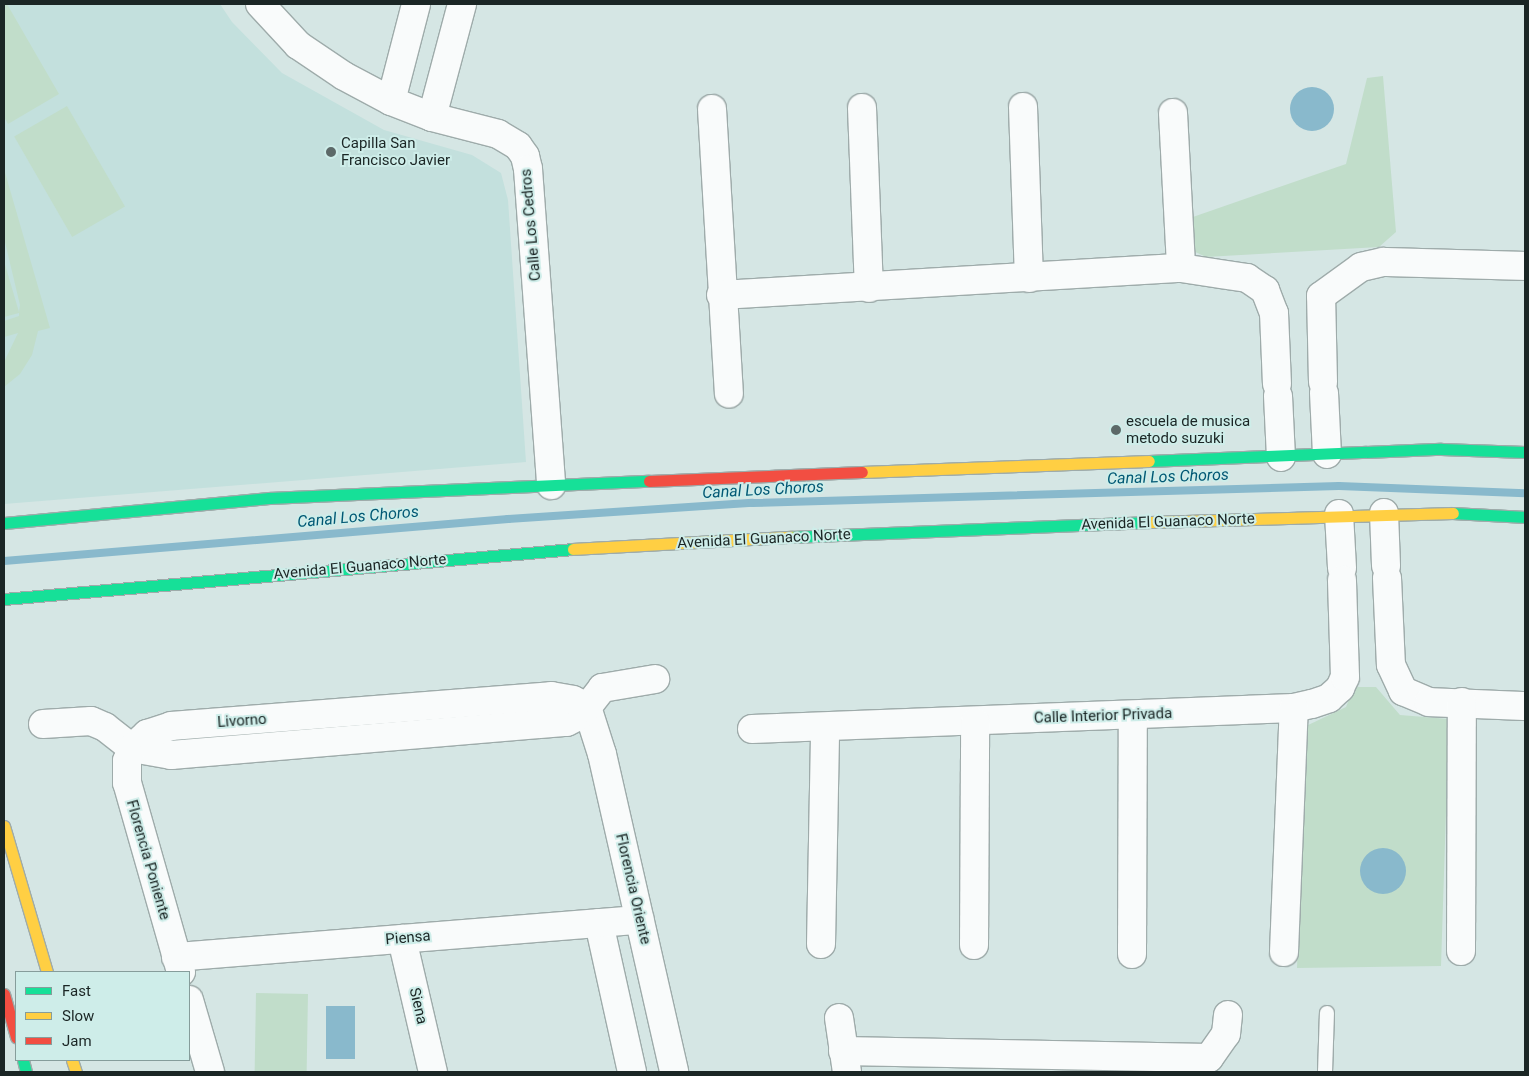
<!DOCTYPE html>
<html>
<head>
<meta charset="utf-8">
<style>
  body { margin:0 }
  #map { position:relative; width:1529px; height:1076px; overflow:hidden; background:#d5e6e4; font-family:Roboto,sans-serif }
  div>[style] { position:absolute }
  .built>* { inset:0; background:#c3e0dd }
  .green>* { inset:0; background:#c1ddca; transform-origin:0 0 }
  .water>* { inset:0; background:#89b9cc; transform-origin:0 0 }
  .round { border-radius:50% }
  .stream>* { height:8px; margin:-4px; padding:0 4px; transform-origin:4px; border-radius:4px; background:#89b9cc }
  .roads { filter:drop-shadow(1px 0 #9eabaa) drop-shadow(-1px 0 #9eabaa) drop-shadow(0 1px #9eabaa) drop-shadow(0 -1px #9eabaa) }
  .lane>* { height:14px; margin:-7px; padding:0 7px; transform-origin:7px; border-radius:7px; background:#f9fbfb }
  .street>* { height:28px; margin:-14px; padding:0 14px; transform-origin:14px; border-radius:14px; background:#f9fbfb }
  .fast>* { height:11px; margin:-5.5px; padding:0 5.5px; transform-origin:5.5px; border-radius:5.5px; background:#16e098 }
  .slow>* { height:11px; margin:-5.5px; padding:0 5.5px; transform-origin:5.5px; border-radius:5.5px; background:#ffcf43 }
  .jam>* { height:11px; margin:-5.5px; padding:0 5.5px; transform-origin:5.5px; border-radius:5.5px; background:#f24e42 }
  .dots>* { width:14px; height:14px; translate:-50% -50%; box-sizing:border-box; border:2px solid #ceede9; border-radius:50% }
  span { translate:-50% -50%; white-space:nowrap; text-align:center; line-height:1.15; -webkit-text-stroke:4px #ceede9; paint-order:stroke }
  .poi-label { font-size:15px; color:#1b2625 }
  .left { translate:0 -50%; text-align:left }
  .street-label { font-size:15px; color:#1b2625 }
  .water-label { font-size:16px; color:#015874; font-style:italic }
  .frame { position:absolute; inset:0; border:5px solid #1b2625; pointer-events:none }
  .legend { position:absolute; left:15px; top:971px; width:175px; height:90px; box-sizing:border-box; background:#ceede9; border:1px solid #869d9b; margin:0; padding:6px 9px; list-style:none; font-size:15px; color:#1b2625 }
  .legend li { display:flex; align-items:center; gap:10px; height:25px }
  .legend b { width:25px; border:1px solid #869d9b }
</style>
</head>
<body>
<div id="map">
  <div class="built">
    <div style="clip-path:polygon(4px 4px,220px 4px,232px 22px,282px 73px,384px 130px,472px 155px,501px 173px,508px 200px,526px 462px,4px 504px)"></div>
  </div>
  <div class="green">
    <div style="clip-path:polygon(4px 4px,7px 4px,59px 94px,8px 124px,4px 117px)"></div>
    <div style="clip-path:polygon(1383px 76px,1396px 232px,1379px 247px,1206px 257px,1189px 249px,1190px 218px,1346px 164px,1367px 78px)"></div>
    <div style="left:67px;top:106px;width:116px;height:61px;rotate:60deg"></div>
    <div style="clip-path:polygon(4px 169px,50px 328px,38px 331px,32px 355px,20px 374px,4px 387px,4px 362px,18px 333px,4px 337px,4px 321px,19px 316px,19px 313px,4px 317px,4px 261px,19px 312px,20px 305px,4px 238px)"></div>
    <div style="clip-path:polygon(1354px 687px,1376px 687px,1400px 715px,1449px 719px,1441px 966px,1297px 968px,1304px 727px,1346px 707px)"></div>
    <div style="left:256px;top:993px;width:52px;height:79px;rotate:1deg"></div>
  </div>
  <div class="water">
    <div class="round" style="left:1290px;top:87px;width:44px;height:44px"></div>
    <div class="round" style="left:1360px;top:848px;width:46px;height:46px"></div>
    <div style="left:326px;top:1006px;width:29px;height:53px"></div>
  </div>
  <div class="stream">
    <div style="left:4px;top:561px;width:506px;rotate:-4.76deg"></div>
    <div style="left:508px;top:519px;width:245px;rotate:-3.8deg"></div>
    <div style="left:752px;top:503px;width:587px;rotate:-1.66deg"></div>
    <div style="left:1339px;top:486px;width:186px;rotate:2.2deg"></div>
  </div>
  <div class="roads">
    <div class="lane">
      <div style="left:1325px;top:1072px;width:59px;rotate:-88.1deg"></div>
    </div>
    <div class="street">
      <div style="left:260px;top:4px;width:56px;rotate:47.2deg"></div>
      <div style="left:298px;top:45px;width:55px;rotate:34deg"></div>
      <div style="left:344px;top:76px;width:53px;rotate:28deg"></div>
      <div style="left:391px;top:101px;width:44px;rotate:21.3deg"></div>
      <div style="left:432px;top:117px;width:68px;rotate:14.4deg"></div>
      <div style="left:498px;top:134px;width:23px;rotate:31deg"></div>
      <div style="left:518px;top:146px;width:12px;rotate:55deg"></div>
      <div style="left:525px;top:156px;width:13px;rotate:77deg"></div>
      <div style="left:528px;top:169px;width:317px;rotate:85.8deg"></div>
      <div style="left:391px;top:101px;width:100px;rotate:-75.5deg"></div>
      <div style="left:1023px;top:107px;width:171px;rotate:88deg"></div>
      <div style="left:862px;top:108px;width:180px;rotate:87.8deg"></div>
      <div style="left:712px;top:109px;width:285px;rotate:86.6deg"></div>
      <div style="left:1173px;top:113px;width:155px;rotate:87deg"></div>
      <div style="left:432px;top:117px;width:117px;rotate:-75.1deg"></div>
      <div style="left:721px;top:295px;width:461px;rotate:-3.4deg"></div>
      <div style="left:1181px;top:268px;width:67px;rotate:8.6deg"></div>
      <div style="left:1247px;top:278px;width:22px;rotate:34deg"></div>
      <div style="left:1265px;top:290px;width:25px;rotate:69deg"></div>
      <div style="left:1274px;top:313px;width:71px;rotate:87.6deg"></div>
      <div style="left:1323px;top:382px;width:86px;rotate:-91.3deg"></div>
      <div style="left:1321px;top:296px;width:49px;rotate:-35.9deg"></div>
      <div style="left:1361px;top:267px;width:23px;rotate:-13deg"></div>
      <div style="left:1383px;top:262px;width:142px;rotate:1.6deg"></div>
      <div style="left:1324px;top:393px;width:61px;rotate:87.2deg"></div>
      <div style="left:1278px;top:396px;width:61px;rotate:87.2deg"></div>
      <div style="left:1384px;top:513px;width:53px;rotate:87.8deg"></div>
      <div style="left:1339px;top:514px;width:54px;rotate:86.8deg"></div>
      <div style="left:1387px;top:578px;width:87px;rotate:87.4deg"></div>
      <div style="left:1391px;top:665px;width:29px;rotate:65deg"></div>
      <div style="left:1403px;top:691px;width:28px;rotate:23deg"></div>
      <div style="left:1429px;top:702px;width:96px;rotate:2.4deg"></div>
      <div style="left:587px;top:707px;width:49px;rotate:72.3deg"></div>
      <div style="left:602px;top:754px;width:326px;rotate:77.2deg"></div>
      <div style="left:43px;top:724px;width:48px;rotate:-3.6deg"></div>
      <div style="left:91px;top:721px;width:15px;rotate:23deg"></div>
      <div style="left:105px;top:727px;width:34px;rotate:38deg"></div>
      <div style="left:132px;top:748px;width:40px;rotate:10deg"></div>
      <div style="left:171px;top:755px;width:397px;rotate:-4.8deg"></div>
      <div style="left:567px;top:722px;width:17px;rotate:-28deg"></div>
      <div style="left:582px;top:714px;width:33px;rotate:-52deg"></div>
      <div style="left:602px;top:688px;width:54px;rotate:-9.6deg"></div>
      <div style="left:752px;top:729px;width:542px;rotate:-2.22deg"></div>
      <div style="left:1294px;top:708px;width:18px;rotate:-13deg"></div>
      <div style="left:1312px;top:704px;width:18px;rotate:-19deg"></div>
      <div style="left:1329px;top:698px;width:15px;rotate:-42deg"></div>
      <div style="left:1340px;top:688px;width:12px;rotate:-66deg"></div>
      <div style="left:1345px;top:677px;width:97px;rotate:-91.8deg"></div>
      <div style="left:599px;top:923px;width:153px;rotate:77.5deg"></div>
      <div style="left:402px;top:939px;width:137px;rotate:76.9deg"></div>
      <div style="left:821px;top:944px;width:217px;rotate:-88.9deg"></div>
      <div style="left:974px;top:945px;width:223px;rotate:-89.7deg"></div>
      <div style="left:1461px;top:951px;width:249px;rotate:-89.8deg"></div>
      <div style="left:1284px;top:952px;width:244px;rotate:-87.7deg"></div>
      <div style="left:1132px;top:954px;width:239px;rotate:-89.8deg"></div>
      <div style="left:176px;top:957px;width:465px;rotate:-4.6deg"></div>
      <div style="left:181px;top:972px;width:197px;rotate:-105.9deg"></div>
      <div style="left:127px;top:783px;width:22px;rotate:-90deg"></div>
      <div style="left:127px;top:761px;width:14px;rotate:-69deg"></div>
      <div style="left:132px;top:748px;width:21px;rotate:-43deg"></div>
      <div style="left:147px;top:734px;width:25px;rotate:-18deg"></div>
      <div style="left:171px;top:726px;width:381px;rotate:-4.5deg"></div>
      <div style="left:551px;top:696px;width:22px;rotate:10deg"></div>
      <div style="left:573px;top:700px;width:16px;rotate:27deg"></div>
      <div style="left:189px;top:1000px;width:75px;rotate:73.7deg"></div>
      <div style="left:839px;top:1018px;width:55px;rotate:81.6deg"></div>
      <div style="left:843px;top:1051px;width:366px;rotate:1.1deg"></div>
      <div style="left:1209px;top:1058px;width:29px;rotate:-55deg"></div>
      <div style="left:1226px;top:1034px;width:19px;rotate:-84deg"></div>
    </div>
    <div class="fast">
      <div style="left:1149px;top:461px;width:292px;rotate:-2.4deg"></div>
      <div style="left:1441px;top:449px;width:84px;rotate:2deg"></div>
      <div style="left:1453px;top:513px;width:72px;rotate:3.2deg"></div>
      <div style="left:4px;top:523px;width:266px;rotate:-5.4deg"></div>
      <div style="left:269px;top:498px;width:380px;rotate:-2.6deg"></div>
      <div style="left:791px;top:537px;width:360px;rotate:-2.4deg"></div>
      <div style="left:4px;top:599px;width:571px;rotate:-5.02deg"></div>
      <div style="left:23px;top:1060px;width:12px;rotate:76deg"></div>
    </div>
    <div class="slow">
      <div style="left:862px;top:472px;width:287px;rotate:-2.2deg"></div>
      <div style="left:1151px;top:522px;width:302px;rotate:-1.7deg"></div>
      <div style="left:573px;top:549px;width:218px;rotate:-3.2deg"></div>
      <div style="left:4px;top:826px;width:152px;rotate:73.6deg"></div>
      <div style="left:72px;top:1060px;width:13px;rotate:72deg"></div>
    </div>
    <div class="jam">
      <div style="left:649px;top:481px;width:213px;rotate:-2.4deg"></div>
      <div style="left:4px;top:994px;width:45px;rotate:74.4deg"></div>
    </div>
  </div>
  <div class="dots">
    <div style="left:331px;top:152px;background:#5c6968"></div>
    <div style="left:1116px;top:430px;background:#5c6968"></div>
  </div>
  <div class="poi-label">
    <span class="left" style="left:341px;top:152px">Capilla San<br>Francisco Javier</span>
    <span class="left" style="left:1126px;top:430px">escuela de musica<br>metodo suzuki</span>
  </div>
  <div class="street-label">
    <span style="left:531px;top:225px;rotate:-95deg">Calle Los Cedros</span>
    <span style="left:1168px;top:522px;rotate:-2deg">Avenida El Guanaco Norte</span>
    <span style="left:764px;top:539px;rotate:-3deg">Avenida El Guanaco Norte</span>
    <span style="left:360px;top:567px;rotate:-5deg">Avenida El Guanaco Norte</span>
    <span style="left:1103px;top:716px;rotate:-2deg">Calle Interior Privada</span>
    <span style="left:242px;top:721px;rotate:-4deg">Livorno</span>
    <span style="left:148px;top:860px;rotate:74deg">Florencia Poniente</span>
    <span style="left:633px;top:889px;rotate:77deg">Florencia Oriente</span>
    <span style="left:408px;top:938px;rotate:-5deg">Piensa</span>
    <span style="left:418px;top:1006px;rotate:77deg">Siena</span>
  </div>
  <div class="water-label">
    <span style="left:1168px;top:477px;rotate:-2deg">Canal Los Choros</span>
    <span style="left:763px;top:490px;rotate:-3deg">Canal Los Choros</span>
    <span style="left:358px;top:517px;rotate:-5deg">Canal Los Choros</span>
  </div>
  <div class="frame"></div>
  <ul class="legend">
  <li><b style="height:6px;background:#16e098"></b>Fast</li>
  <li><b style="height:6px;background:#ffcf43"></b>Slow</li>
  <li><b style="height:6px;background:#f24e42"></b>Jam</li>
  </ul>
</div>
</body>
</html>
